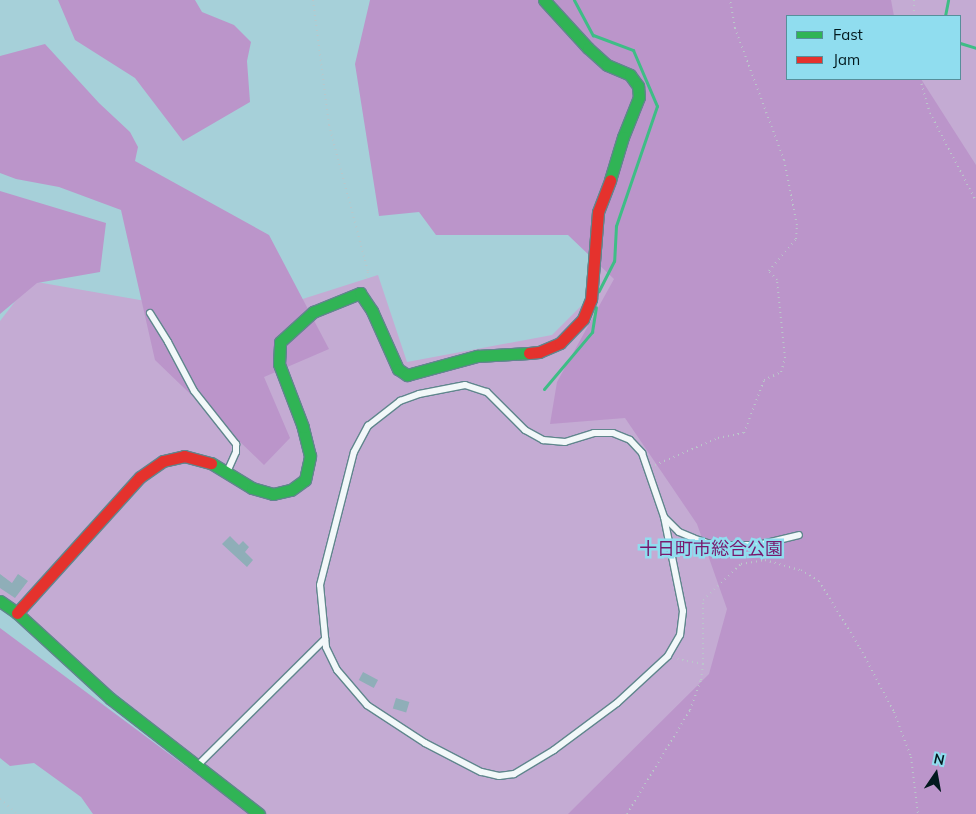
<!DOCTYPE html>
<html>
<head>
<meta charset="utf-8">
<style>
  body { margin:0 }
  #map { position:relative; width:976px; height:814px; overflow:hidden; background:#a6d0d9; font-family:Mulish,"Noto Sans JP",sans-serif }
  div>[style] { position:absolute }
  .green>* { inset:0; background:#c4abd3 }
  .forest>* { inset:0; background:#bb95ca }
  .stream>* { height:3px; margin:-1.5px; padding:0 1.5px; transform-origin:1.5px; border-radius:1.5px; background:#3ebd86 }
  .building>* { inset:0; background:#8faeb8; transform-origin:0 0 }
  .path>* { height:2px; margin-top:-1px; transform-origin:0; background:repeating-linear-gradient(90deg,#bac7ca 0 1px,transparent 0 5px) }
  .roads { filter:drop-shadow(1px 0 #60868d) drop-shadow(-1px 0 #60868d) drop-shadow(0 1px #60868d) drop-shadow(0 -1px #60868d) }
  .lane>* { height:6px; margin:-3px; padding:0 3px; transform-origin:3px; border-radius:3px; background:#f2f8f9 }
  .fast>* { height:11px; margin:-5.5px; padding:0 5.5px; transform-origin:5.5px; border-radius:5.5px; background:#30b455 }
  .jam>* { height:11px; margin:-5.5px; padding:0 5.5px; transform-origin:5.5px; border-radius:5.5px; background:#e5322d }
  span { translate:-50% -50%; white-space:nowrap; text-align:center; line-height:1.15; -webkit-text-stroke:5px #90ddef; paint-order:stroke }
  .park-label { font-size:18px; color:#78186d }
  .legend { position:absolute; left:786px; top:15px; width:175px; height:65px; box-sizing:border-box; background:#90ddef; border:1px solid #578f9b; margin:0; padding:6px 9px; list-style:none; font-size:15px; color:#02191e }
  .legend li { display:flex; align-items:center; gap:10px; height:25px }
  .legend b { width:25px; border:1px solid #578f9b }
  .north { position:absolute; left:911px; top:749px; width:50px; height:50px; -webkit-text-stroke:4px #90ddef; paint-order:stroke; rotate:12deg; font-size:14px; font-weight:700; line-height:20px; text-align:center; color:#02191e }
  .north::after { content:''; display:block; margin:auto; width:18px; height:22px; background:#02191e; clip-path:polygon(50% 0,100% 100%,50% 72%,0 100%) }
</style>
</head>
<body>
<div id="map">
  <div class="green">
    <div style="clip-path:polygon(evenodd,641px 0,976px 0,976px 814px,266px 814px,0 601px,0 321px,31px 281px,243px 318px,378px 275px,407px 362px,552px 335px,586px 301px,641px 0,787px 16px,960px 16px,960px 79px,787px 79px,787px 16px)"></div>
  </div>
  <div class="forest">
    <div style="clip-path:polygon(58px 0,195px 0,202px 12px,234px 25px,251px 42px,247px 61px,250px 102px,183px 141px,135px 78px,75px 40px)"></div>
    <div style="clip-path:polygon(370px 0,891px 0,894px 16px,787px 16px,787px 79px,921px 79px,976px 165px,976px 814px,568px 814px,709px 674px,727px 609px,697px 524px,625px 418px,550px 424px,557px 382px,614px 279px,568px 235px,436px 235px,419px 212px,379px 216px,355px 64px)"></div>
    <div style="clip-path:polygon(45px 44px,99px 103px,130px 132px,138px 147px,135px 161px,269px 235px,329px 349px,264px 377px,290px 438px,264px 465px,155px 360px,121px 210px,59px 187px,16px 179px,0 173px,0 56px)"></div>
    <div style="clip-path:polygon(0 191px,106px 223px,100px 272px,37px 283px,0 314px)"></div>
    <div style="clip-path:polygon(0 628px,250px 814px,93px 814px,81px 797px,34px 763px,10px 766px,0 758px)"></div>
  </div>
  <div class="stream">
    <div style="left:574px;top:0;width:40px;rotate:62deg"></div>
    <div style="left:593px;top:35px;width:43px;rotate:20.6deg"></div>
    <div style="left:633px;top:50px;width:61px;rotate:66.8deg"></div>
    <div style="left:657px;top:106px;width:127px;rotate:108.9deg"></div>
    <div style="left:616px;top:226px;width:35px;rotate:93deg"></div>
    <div style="left:614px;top:261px;width:34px;rotate:117deg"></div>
    <div style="left:945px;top:16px;width:16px;rotate:-79deg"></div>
    <div style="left:960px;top:43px;width:17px;rotate:17deg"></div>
    <div style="left:544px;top:389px;width:75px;rotate:-49.9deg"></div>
    <div style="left:592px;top:332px;width:25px;rotate:-81deg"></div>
  </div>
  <div class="building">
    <div style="clip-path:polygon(230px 536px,239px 545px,243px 541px,249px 547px,245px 552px,253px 560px,247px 567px,222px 544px)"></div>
    <div style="clip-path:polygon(0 574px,12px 583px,18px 574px,28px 581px,15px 598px,0 588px)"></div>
    <div style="left:363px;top:672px;width:17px;height:9px;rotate:28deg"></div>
    <div style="left:396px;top:698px;width:14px;height:11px;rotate:17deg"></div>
  </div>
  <div class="path">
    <div style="left:313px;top:0;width:126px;rotate:82.7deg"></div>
    <div style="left:329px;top:125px;width:152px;rotate:75.1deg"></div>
    <div style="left:368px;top:272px;width:9px;rotate:108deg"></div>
    <div style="left:914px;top:16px;width:16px;rotate:-90deg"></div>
    <div style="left:920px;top:79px;width:35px;rotate:74deg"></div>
    <div style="left:930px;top:113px;width:99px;rotate:62.4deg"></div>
    <div style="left:655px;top:465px;width:69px;rotate:-23.2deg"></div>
    <div style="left:718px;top:438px;width:26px;rotate:-11deg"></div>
    <div style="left:744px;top:433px;width:57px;rotate:-69.3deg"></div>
    <div style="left:764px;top:380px;width:19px;rotate:-25deg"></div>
    <div style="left:781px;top:372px;width:15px;rotate:-74deg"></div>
    <div style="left:785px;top:358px;width:78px;rotate:-95.9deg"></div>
    <div style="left:777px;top:280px;width:12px;rotate:-132deg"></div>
    <div style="left:769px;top:271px;width:42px;rotate:-49.8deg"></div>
    <div style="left:796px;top:239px;width:14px;rotate:-86deg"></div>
    <div style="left:797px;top:225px;width:66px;rotate:-101.3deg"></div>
    <div style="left:784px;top:160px;width:141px;rotate:-110.4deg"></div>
    <div style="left:735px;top:28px;width:28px;rotate:-100deg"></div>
    <div style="left:703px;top:664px;width:64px;rotate:-90deg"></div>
    <div style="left:703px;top:600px;width:52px;rotate:-43.5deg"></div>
    <div style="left:741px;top:564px;width:24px;rotate:-9deg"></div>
    <div style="left:765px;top:560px;width:37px;rotate:16deg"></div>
    <div style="left:801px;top:570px;width:21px;rotate:31deg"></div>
    <div style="left:819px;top:581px;width:79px;rotate:58.5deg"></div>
    <div style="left:860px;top:648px;width:72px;rotate:62deg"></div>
    <div style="left:894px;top:712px;width:48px;rotate:69.3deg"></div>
    <div style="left:911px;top:757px;width:57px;rotate:83deg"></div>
    <div style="left:0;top:799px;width:23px;rotate:41deg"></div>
    <div style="left:627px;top:814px;width:122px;rotate:-58.8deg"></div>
    <div style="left:690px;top:710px;width:32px;rotate:-70deg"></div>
    <div style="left:701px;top:680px;width:16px;rotate:-83deg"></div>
    <div style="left:703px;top:664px;width:26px;rotate:-169deg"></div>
  </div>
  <div class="roads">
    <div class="lane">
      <div style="left:150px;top:313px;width:34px;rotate:58deg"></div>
      <div style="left:168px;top:342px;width:55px;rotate:62deg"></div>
      <div style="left:194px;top:391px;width:68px;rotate:51.6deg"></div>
      <div style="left:236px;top:444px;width:8px;rotate:90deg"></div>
      <div style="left:236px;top:452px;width:20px;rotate:114deg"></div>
      <div style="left:664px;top:517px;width:96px;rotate:78.6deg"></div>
      <div style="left:683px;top:611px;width:24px;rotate:97deg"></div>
      <div style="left:680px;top:635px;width:24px;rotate:120deg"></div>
      <div style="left:668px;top:656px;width:69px;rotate:137.3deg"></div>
      <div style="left:617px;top:703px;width:79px;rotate:143.3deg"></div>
      <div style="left:554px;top:750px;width:47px;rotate:149deg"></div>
      <div style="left:514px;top:774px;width:15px;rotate:172deg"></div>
      <div style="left:499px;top:776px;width:18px;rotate:-167deg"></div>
      <div style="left:481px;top:772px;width:63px;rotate:-152.6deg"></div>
      <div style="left:425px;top:743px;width:69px;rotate:-146.8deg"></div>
      <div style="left:367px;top:705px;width:46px;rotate:-130.6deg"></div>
      <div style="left:337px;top:670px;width:25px;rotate:-116deg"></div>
      <div style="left:326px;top:647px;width:62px;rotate:-95.5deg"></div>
      <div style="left:320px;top:585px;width:137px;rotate:-75.7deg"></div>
      <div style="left:354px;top:452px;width:30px;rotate:-62deg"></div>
      <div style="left:368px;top:426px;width:41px;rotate:-38deg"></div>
      <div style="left:400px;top:401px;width:20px;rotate:-20deg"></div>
      <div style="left:419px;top:394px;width:47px;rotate:-11.1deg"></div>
      <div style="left:465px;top:385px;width:23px;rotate:18deg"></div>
      <div style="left:487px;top:392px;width:54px;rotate:45deg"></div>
      <div style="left:525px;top:430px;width:21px;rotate:29deg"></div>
      <div style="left:543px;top:440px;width:22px;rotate:5deg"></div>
      <div style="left:565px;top:442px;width:30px;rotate:-17deg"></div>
      <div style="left:594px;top:433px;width:19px"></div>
      <div style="left:613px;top:433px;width:18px;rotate:22deg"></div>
      <div style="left:630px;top:440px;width:18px;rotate:47deg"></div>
      <div style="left:642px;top:453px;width:68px;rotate:71deg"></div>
      <div style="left:664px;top:517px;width:21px;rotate:45deg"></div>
      <div style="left:679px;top:532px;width:15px;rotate:23deg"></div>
      <div style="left:693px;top:538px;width:21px;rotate:19deg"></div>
      <div style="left:713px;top:545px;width:45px"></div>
      <div style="left:758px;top:545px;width:42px;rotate:-13.7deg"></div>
      <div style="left:198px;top:765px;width:179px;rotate:-44.8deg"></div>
    </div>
    <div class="fast">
      <div style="left:544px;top:0;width:65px;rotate:47.5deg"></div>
      <div style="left:588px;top:48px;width:25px;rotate:42deg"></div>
      <div style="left:607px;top:65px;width:25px;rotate:23deg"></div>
      <div style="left:630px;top:75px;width:14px;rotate:54deg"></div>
      <div style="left:638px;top:86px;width:11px;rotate:85deg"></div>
      <div style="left:639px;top:97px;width:43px;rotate:111.8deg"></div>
      <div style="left:623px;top:137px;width:45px;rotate:106.8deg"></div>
      <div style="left:211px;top:463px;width:48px;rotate:31.4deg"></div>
      <div style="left:252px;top:488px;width:22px;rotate:16deg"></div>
      <div style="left:273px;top:494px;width:18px;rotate:-13deg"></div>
      <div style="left:291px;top:490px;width:17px;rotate:-36deg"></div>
      <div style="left:305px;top:480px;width:25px;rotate:-78deg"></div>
      <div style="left:310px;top:456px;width:30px;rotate:-104deg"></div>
      <div style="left:303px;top:427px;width:67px;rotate:-110.9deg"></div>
      <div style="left:279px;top:364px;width:22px;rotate:-87deg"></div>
      <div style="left:280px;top:342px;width:45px;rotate:-42.3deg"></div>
      <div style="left:313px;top:312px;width:51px;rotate:-22deg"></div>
      <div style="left:360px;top:293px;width:22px;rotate:56deg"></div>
      <div style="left:372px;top:311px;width:64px;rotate:65.9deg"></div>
      <div style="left:398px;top:369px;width:11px;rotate:34deg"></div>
      <div style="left:407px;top:375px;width:73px;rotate:-15.2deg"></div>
      <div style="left:477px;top:356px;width:52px;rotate:-3.3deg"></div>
      <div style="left:0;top:601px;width:21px;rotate:35deg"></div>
      <div style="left:17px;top:613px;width:127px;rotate:42.5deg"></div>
      <div style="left:111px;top:699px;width:187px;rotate:37.8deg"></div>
    </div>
    <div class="jam">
      <div style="left:529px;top:353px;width:10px;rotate:-6deg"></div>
      <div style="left:539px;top:352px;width:23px;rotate:-23deg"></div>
      <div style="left:560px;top:343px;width:33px;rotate:-46deg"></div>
      <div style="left:583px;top:319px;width:22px;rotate:-68deg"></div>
      <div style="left:591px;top:299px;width:87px;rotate:-85.4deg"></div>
      <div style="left:598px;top:212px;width:34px;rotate:-69deg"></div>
      <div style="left:17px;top:613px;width:183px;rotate:-47.9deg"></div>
      <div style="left:140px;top:477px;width:28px;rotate:-35deg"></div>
      <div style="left:163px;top:461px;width:22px;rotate:-13deg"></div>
      <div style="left:184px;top:456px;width:28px;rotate:15deg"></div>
    </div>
  </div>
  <div class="park-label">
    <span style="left:711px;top:549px">十日町市総合公園</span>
  </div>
  <ul class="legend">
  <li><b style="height:6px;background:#30b455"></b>Fast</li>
  <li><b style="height:6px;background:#e5322d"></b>Jam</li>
  </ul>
  <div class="north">N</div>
</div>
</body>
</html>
